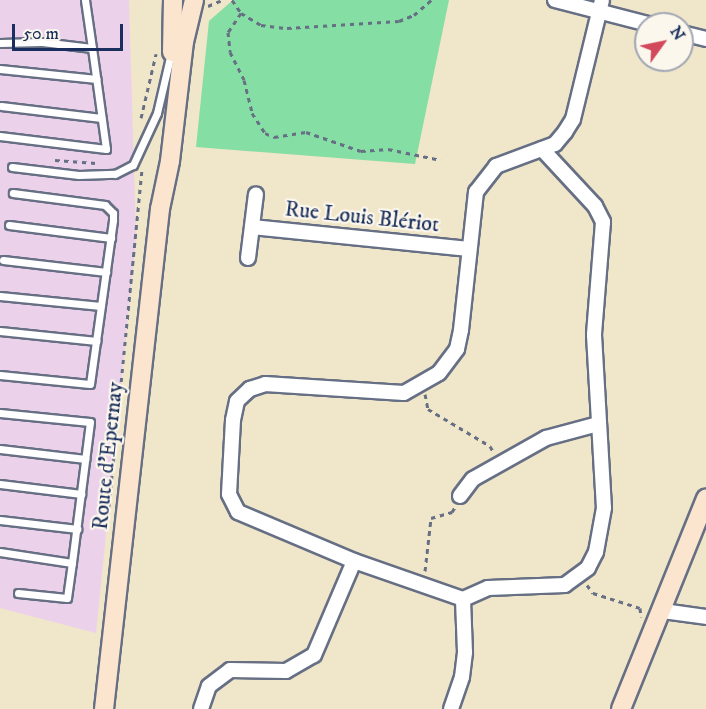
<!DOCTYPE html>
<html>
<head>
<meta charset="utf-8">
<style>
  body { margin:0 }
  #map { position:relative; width:706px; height:709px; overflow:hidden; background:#f0e6ca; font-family:"IM FELL DW Pica",serif }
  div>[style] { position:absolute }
  .built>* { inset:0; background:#ecd1ea }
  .green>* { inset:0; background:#85dea3 }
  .path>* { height:3px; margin-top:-1.5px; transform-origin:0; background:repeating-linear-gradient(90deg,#666f84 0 4.5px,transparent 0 9px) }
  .roads { filter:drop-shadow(2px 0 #666f84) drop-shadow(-2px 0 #666f84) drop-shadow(0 2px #666f84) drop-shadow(0 -2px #666f84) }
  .lane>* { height:7px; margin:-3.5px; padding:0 3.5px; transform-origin:3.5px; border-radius:3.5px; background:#fff }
  .street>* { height:14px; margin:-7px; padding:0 7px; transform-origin:7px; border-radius:7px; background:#fff }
  .secondary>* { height:18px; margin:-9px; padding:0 9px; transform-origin:9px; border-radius:9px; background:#fce5cf }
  span { translate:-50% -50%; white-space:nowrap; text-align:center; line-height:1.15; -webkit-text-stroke:4.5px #fbf7ec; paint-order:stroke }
  .street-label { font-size:22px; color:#1b2f5e }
  .north { position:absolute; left:634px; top:12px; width:60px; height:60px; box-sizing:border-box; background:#fbf7ec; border:2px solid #a1a7b3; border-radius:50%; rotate:57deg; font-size:16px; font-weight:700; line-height:24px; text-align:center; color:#1b2f5e }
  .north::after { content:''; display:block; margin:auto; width:21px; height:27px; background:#d1495b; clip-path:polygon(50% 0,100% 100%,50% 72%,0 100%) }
  .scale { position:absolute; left:12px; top:24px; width:111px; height:27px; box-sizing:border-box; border:3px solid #1b2f5e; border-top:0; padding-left:8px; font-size:18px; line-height:21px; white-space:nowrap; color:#1b2f5e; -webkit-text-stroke:4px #fbf7ec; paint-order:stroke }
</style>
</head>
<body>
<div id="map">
  <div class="built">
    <div style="clip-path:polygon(0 0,129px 0,136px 238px,96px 633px,0 608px)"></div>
  </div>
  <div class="green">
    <div style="clip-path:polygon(233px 0,449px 0,415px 164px,196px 147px,209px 21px)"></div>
  </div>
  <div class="path">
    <div style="left:232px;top:0;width:16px;rotate:55deg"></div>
    <div style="left:241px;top:13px;width:23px;rotate:31deg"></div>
    <div style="left:261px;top:25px;width:26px;rotate:7deg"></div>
    <div style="left:287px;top:28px;width:112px;rotate:-3.6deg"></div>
    <div style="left:399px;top:21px;width:16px;rotate:-22deg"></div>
    <div style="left:414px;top:15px;width:23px;rotate:-41deg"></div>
    <div style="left:208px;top:6px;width:15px;rotate:-23deg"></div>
    <div style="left:241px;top:13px;width:23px;rotate:124deg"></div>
    <div style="left:228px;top:32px;width:20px;rotate:84deg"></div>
    <div style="left:230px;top:52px;width:31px;rotate:63deg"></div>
    <div style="left:244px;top:80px;width:34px;rotate:76deg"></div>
    <div style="left:252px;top:113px;width:24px;rotate:57deg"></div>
    <div style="left:265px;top:133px;width:10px;rotate:24deg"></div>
    <div style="left:274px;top:137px;width:32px;rotate:-9deg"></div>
    <div style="left:306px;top:132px;width:58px;rotate:19.1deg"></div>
    <div style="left:361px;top:151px;width:27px;rotate:-4deg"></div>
    <div style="left:388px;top:149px;width:54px;rotate:11.7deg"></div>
    <div style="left:141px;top:118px;width:66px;rotate:-76.8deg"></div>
    <div style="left:55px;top:160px;width:41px;rotate:4.2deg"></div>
    <div style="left:425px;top:394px;width:15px;rotate:79deg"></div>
    <div style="left:428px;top:409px;width:72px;rotate:30.8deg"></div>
    <div style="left:490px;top:446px;width:8px;rotate:60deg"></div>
    <div style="left:108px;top:516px;width:347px;rotate:-84.4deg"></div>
    <div style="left:425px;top:571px;width:53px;rotate:-83.5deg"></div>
    <div style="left:431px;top:518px;width:22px;rotate:-16deg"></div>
    <div style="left:452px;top:512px;width:6px;rotate:-59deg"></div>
    <div style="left:587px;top:585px;width:10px;rotate:53deg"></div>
    <div style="left:593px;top:593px;width:49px;rotate:17.7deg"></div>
    <div style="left:640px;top:608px;width:9px;rotate:84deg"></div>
  </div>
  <div class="roads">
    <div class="lane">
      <div style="left:85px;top:0;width:49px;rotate:81.7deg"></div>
      <div style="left:0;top:43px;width:42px;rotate:-1.4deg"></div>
      <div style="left:42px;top:42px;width:50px;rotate:6.8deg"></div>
      <div style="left:92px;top:48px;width:102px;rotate:82.1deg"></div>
      <div style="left:106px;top:149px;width:107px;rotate:-173deg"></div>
      <div style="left:0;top:69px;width:97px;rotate:5.9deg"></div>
      <div style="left:1px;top:106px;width:101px;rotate:6.8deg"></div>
      <div style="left:12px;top:167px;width:67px;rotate:6.8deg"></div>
      <div style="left:79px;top:175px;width:36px;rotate:-2deg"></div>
      <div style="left:115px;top:174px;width:20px;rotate:-27deg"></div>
      <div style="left:133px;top:165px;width:57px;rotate:-65.2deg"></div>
      <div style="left:157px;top:113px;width:62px;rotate:-76.9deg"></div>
      <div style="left:9px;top:225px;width:103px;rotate:7.3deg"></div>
      <div style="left:3px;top:260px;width:104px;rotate:6.6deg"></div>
      <div style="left:0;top:296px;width:101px;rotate:5.7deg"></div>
      <div style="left:0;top:331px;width:97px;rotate:5.9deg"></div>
      <div style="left:0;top:375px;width:90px;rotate:5.7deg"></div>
      <div style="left:90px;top:384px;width:166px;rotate:-82deg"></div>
      <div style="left:113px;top:220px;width:7px;rotate:-90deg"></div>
      <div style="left:113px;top:213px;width:11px;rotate:-135deg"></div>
      <div style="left:105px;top:205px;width:93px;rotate:-172.6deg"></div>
      <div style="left:0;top:413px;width:90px;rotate:5.7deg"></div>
      <div style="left:90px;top:422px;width:142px;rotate:97.3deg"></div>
      <div style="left:72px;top:563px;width:73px;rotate:-171.3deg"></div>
      <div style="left:0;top:449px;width:86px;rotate:6.7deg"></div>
      <div style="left:0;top:484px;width:82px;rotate:7deg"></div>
      <div style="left:0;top:520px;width:78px;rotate:6.7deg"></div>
      <div style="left:18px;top:593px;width:49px;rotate:5.8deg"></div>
      <div style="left:67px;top:598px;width:35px;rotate:-82deg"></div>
    </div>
    <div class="street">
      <div style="left:555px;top:0;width:96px;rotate:14.5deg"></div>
      <div style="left:682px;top:33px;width:25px;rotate:14deg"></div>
      <div style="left:542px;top:149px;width:78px;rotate:47.1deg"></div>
      <div style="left:595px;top:206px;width:18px;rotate:63deg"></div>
      <div style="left:603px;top:222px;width:113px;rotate:94.6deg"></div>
      <div style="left:594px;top:335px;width:173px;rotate:86.7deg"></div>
      <div style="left:604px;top:508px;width:45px;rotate:100.3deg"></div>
      <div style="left:596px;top:552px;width:18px;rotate:117deg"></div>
      <div style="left:588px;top:568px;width:29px;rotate:144deg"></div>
      <div style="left:565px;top:585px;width:77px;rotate:177.8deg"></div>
      <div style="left:488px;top:588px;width:27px;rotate:156deg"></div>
      <div style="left:463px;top:599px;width:115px;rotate:-160.8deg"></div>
      <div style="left:354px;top:561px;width:126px;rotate:-157.1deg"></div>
      <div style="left:238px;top:512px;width:20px;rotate:-117deg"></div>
      <div style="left:229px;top:494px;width:74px;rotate:-86.9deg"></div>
      <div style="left:233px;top:420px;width:19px;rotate:-78deg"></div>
      <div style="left:237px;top:401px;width:18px;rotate:-43deg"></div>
      <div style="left:250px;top:389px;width:16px;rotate:-18deg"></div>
      <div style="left:265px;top:384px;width:139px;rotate:3.7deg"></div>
      <div style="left:404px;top:393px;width:40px;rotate:-29.7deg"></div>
      <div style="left:439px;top:373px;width:30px;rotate:-53deg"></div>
      <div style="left:457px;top:349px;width:19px;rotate:-78deg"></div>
      <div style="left:461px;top:330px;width:139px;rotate:-83.8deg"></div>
      <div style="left:476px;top:192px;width:33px;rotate:-52deg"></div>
      <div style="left:496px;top:166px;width:63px;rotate:-20.4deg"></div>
      <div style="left:555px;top:144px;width:16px;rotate:-50deg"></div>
      <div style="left:565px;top:132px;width:15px;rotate:-58deg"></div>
      <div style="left:573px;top:119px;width:122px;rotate:-76.3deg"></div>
      <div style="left:252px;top:227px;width:218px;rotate:5.8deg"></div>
      <div style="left:248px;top:258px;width:64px;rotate:-82.9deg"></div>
      <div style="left:460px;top:496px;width:21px;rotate:-53deg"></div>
      <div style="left:473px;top:479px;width:84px;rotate:-29.3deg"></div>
      <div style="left:546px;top:438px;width:54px;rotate:-15.1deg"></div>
      <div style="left:663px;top:611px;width:43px;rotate:7.9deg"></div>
      <div style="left:201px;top:709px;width:24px;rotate:-71deg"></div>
      <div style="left:209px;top:686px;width:26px;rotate:-37deg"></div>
      <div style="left:230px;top:670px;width:56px;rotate:1deg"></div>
      <div style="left:286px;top:671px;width:32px;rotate:-30deg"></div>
      <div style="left:314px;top:655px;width:102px;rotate:-66.9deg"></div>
      <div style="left:451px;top:709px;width:34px;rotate:-71deg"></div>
      <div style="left:462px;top:677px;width:25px;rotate:-83deg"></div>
      <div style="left:465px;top:652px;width:53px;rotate:-92.2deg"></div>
    </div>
    <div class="secondary">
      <div style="left:172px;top:52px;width:52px;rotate:-88.9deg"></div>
      <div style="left:104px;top:709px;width:503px;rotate:-83.61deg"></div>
      <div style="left:160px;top:209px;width:49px;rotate:-78.2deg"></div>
      <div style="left:170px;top:161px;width:120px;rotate:-83.3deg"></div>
      <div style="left:184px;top:42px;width:43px;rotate:-76.6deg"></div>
      <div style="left:621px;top:709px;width:227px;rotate:-68deg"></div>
    </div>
  </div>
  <div class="street-label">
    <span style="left:362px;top:217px;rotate:6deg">Rue Louis Blériot</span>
    <span style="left:108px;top:456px;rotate:-84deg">Route d'Epernay</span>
  </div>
  <div class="north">N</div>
  <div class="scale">50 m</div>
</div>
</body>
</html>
